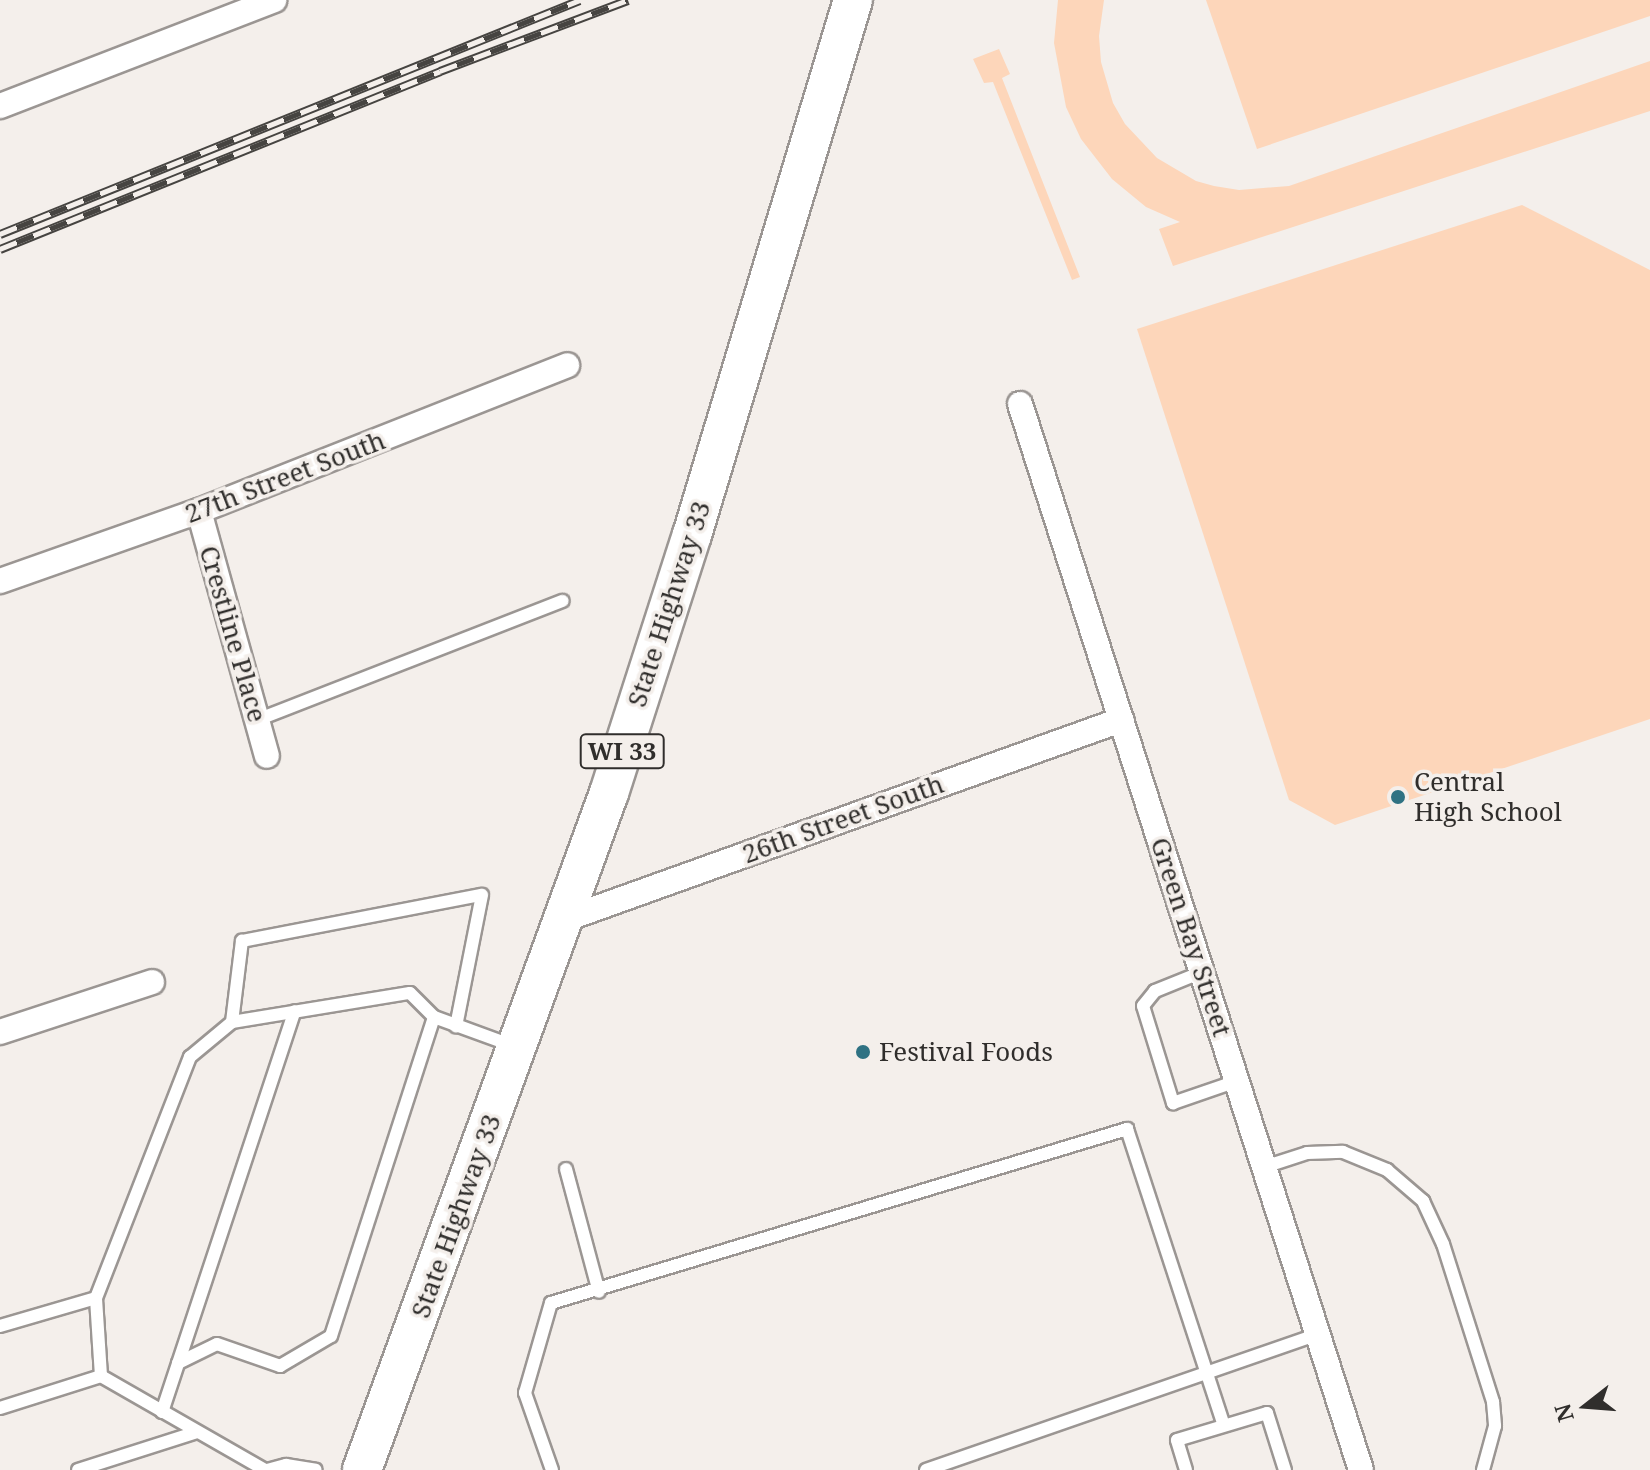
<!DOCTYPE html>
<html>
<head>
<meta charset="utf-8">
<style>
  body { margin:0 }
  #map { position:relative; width:1650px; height:1470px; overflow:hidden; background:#f4efeb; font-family:"Noto Serif",serif }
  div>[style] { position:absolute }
  .green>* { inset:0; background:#fdd6ba }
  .roads { filter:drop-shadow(2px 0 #9b9693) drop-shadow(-2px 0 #9b9693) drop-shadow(0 2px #9b9693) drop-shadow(0 -2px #9b9693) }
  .lane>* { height:12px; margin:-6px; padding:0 6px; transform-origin:6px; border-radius:6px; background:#fff }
  .street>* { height:24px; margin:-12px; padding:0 12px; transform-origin:12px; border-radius:12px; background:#fff }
  .primary>* { height:38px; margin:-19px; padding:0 19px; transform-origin:19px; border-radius:19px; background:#fff }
  .rail>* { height:9px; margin-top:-4.5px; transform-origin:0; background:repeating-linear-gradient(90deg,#f4efeb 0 18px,#464441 0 36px); box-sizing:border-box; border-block:2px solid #464441 }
  .dots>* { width:22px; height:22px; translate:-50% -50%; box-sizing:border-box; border:4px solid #f4efeb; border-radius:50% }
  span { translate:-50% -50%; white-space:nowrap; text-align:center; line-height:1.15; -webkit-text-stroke:7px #f4efeb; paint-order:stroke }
  .shield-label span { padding:2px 6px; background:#f4efeb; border:2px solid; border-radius:6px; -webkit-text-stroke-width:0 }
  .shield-label { font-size:24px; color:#302e2c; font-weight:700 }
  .street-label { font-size:26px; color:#302e2c }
  .poi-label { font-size:26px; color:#302e2c }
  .left { translate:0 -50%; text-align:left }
  .north { position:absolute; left:1546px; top:1366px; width:80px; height:80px; -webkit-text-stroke:6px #f4efeb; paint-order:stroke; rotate:253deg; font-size:22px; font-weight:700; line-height:32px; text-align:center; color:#302e2c }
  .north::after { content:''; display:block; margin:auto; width:28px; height:36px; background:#302e2c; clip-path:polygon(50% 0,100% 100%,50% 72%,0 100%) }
</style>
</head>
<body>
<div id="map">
  <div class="green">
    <div style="clip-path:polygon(1058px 0,1104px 0,1099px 36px,1101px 62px,1113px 103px,1125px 124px,1157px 158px,1196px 181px,1214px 186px,1239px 190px,1289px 186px,1650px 61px,1650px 111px,1173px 266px,1159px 229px,1180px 222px,1146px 207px,1112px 179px,1081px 139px,1066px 107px,1054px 43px)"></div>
    <div style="clip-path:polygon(1206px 0,1650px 0,1650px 16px,1257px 149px)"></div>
    <div style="clip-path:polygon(999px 49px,1010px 74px,1002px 78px,1080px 277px,1072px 280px,993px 82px,984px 83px,973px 59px)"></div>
    <div style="clip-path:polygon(1522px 205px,1650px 270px,1650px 719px,1335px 825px,1289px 800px,1137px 329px)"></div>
  </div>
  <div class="roads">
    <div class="lane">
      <div style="left:257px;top:720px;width:328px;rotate:-21.3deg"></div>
      <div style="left:1202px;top:972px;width:51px;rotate:158deg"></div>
      <div style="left:1155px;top:991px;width:19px;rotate:129deg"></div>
      <div style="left:1143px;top:1006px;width:102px;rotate:72.8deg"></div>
      <div style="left:1173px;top:1103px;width:68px;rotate:-19deg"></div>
      <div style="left:232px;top:1022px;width:180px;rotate:-9.3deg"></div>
      <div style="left:410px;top:993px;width:34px;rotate:45deg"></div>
      <div style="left:434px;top:1017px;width:82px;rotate:20deg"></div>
      <div style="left:1264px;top:1167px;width:45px;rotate:-18deg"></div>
      <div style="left:1307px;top:1153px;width:36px;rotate:-2deg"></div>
      <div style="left:1343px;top:1152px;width:48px;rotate:22.2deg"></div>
      <div style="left:1387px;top:1170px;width:48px;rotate:40.7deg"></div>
      <div style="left:1423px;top:1201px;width:47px;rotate:65.1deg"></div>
      <div style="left:1443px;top:1244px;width:166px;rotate:72.4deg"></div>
      <div style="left:1493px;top:1402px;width:24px;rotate:85deg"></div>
      <div style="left:1495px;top:1426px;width:46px;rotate:105.3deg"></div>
      <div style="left:566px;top:1169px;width:127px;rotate:75deg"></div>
      <div style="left:0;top:1326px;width:100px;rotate:-16.3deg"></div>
      <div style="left:178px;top:1363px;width:43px;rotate:-26deg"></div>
      <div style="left:217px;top:1344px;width:67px;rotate:19.2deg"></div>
      <div style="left:280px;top:1366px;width:59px;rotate:-30.5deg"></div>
      <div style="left:331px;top:1336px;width:335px;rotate:-72.1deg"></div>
      <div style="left:0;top:1408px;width:106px;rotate:-17.6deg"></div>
      <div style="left:162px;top:1412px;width:422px;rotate:-71.7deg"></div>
      <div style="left:78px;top:1470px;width:125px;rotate:-17.7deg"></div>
      <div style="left:265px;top:1470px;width:189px;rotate:-150.2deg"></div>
      <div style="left:101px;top:1376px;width:78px;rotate:-93.7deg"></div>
      <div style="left:96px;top:1298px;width:259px;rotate:-68.7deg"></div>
      <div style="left:190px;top:1057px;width:55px;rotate:-39.8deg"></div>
      <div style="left:232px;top:1022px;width:82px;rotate:-83deg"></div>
      <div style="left:242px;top:941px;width:244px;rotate:-10.9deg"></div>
      <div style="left:482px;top:895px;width:134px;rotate:101.2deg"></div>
      <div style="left:267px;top:1470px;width:20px;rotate:-15deg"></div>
      <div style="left:286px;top:1465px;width:30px;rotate:9deg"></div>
      <div style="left:552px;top:1470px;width:82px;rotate:-109.3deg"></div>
      <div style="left:525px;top:1393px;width:94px;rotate:-73.9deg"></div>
      <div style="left:551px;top:1303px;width:602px;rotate:-16.81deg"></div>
      <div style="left:1127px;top:1129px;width:311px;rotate:71.9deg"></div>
      <div style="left:926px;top:1470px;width:415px;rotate:-19.1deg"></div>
      <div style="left:1186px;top:1470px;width:31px;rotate:-107deg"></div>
      <div style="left:1177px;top:1440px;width:94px;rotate:-16.7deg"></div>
      <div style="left:1267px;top:1413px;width:60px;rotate:72.5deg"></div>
    </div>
    <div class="street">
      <div style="left:0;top:106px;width:294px;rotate:-21.1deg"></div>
      <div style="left:1020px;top:404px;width:1119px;rotate:72.26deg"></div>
      <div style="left:199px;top:511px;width:254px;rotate:74.5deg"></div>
      <div style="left:0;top:581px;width:211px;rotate:-19.4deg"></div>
      <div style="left:199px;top:511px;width:396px;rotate:-21.6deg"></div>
      <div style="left:566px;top:919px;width:590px;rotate:-19.73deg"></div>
      <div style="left:0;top:1032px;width:160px;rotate:-18.2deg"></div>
    </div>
    <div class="primary">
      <div style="left:362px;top:1470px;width:721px;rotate:-69.96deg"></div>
      <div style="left:609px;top:793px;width:271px;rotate:-72.2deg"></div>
      <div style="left:692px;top:535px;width:559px;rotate:-73.25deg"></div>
    </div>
  </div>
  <div class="rail">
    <div style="left:0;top:234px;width:625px;rotate:-21.97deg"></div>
    <div style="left:0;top:249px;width:475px;rotate:-22deg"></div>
    <div style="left:440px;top:71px;width:201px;rotate:-20.7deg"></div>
  </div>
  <div class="dots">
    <div style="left:1398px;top:797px;background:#2f7283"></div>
    <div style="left:863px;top:1052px;background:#2f7283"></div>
  </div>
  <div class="shield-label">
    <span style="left:622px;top:751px">WI 33</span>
  </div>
  <div class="street-label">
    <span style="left:285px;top:477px;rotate:-21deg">27th Street South</span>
    <span style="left:669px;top:604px;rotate:-72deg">State Highway 33</span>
    <span style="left:233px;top:634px;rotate:74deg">Crestline Place</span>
    <span style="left:843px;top:819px;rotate:-20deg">26th Street South</span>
    <span style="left:1191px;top:937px;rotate:72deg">Green Bay Street</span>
    <span style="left:456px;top:1216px;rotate:-70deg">State Highway 33</span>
  </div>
  <div class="poi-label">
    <span class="left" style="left:1414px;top:797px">Central<br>High School</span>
    <span class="left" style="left:879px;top:1052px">Festival Foods</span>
  </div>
  <div class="north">N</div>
</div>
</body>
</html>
